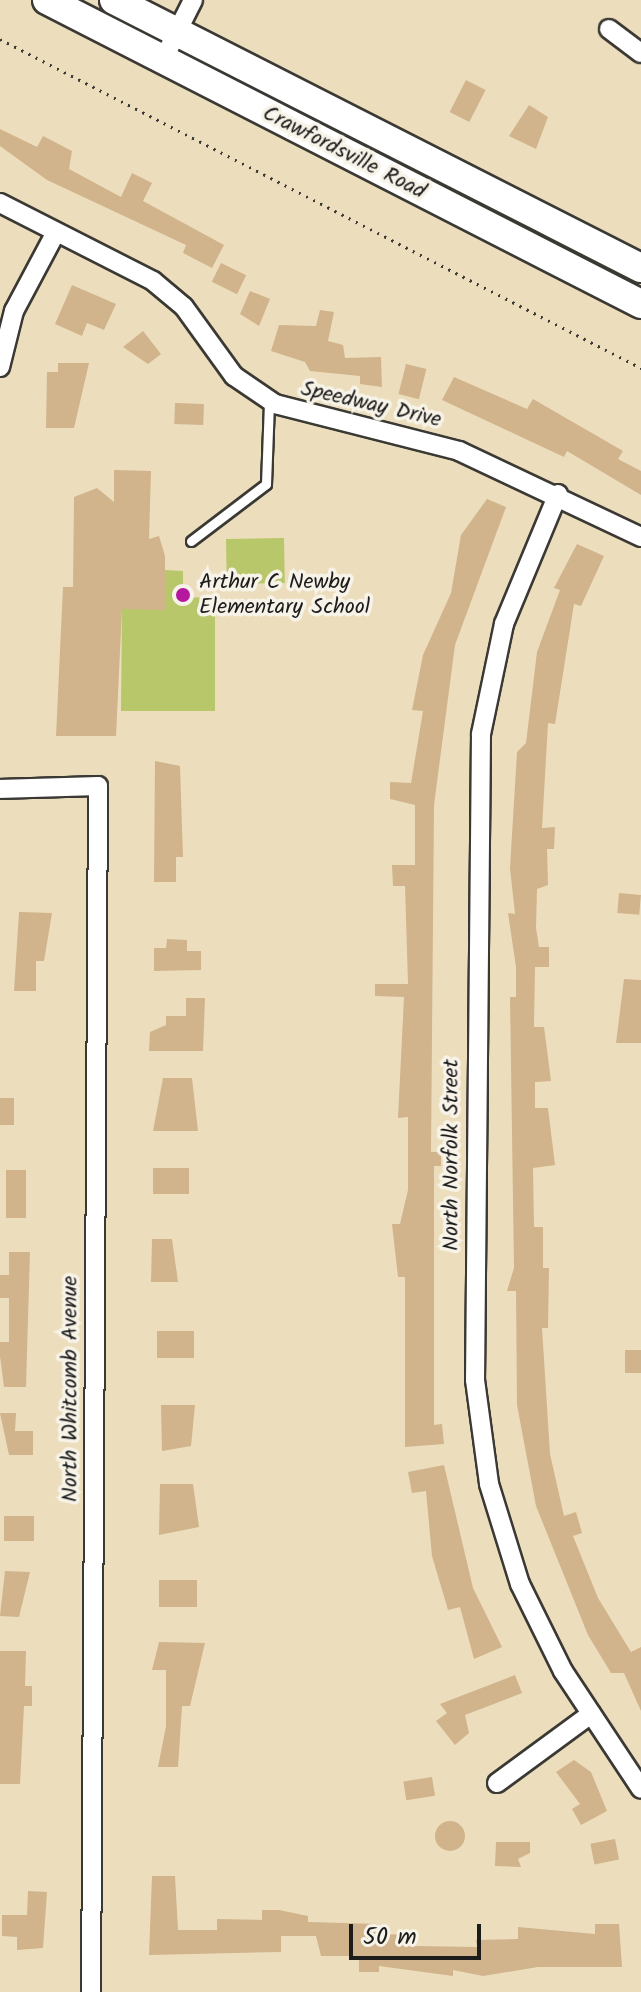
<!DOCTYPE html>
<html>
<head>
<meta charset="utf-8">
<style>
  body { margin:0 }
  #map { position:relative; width:641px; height:1992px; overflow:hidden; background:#ecdebc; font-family:Kalam,sans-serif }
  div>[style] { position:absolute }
  .green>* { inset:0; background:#b8c769; transform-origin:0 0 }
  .building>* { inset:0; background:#d1b38c; transform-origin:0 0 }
  .round { border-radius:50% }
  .path>* { height:3px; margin-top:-1.5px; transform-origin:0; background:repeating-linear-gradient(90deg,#3b3934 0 2px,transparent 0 8px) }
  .roads { filter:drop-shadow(2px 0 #3b3934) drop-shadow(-2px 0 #3b3934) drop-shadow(0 2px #3b3934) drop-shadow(0 -2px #3b3934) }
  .lane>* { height:9px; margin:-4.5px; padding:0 4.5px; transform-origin:4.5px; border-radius:4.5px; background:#fff }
  .street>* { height:18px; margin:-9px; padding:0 9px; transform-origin:9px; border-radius:9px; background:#fff }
  .primary>* { height:28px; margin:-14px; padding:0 14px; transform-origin:14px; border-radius:14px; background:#fff }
  .dots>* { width:22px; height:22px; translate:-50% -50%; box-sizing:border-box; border:4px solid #f7f3e8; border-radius:50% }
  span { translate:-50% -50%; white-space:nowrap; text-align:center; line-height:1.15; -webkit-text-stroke:7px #f7f3e8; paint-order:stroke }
  .street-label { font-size:22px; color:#1c1c1c }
  .poi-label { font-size:22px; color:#1c1c1c }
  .left { translate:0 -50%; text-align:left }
  .scale { position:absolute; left:349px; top:1924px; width:132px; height:36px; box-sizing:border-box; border:4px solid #1c1c1c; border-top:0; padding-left:10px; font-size:24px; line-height:28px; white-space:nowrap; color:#1c1c1c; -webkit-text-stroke:6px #f7f3e8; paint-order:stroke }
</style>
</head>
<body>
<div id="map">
  <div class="green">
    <div style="left:284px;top:538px;width:45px;height:58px;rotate:89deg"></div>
    <div style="clip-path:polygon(165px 570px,183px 571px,183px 597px,215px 598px,215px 711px,121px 711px,122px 609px,165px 609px)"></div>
  </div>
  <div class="building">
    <div style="left:466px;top:80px;width:22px;height:36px;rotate:27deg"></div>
    <div style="clip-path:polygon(529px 105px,548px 117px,536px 149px,509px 136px)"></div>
    <div style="clip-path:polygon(0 129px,37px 147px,43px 136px,72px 151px,69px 169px,121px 197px,132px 173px,152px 183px,143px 201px,224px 245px,212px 268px,183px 253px,186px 245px,47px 180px,0 146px)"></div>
    <div style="left:221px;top:263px;width:28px;height:21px;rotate:26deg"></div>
    <div style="clip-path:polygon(72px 285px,116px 304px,104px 330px,87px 323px,82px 336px,55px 324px)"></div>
    <div style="clip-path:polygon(250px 291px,270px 299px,259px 326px,240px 314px)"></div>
    <div style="clip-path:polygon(320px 310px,334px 312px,328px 341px,343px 345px,345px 358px,381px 357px,382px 387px,360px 384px,360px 376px,310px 371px,305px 362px,271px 351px,279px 325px,316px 326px)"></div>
    <div style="clip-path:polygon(143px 331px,161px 354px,148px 364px,123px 347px)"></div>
    <div style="clip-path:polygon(58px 363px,89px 363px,74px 428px,46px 428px,47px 372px,58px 372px)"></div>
    <div style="left:406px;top:364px;width:21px;height:31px;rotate:14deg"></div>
    <div style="clip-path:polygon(454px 377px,527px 409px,533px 399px,623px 451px,618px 459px,641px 471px,641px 495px,567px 451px,564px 457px,442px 400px)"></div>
    <div style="left:175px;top:403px;width:29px;height:21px;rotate:2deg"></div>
    <div style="clip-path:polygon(114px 470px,151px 471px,149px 539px,159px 536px,165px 556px,165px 610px,122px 609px,116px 736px,56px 736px,63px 587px,73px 587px,74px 497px,97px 488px,114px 502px)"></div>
    <div style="clip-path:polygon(487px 499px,506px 507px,455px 645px,434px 805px,431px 1152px,441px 1152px,441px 1166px,434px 1166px,434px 1425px,442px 1424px,444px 1444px,405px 1447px,405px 1277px,398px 1277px,392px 1224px,400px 1224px,408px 1190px,408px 1117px,398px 1118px,404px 997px,375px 996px,375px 984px,408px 984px,405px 886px,393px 886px,392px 865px,415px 865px,415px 805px,390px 799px,390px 782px,411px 783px,423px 711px,412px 710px,423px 655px,451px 593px,461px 535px)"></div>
    <div style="clip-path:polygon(577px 544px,604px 556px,581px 606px,574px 604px,555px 724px,548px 723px,542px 828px,555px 827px,554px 849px,547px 849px,548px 885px,537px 889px,536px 928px,539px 947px,549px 947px,549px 967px,535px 967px,534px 1027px,544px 1027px,551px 1081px,535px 1082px,535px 1108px,548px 1108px,555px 1165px,533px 1168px,534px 1227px,543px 1227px,543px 1268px,549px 1268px,548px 1328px,542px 1328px,550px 1454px,564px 1516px,576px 1512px,582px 1533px,573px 1536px,598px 1598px,631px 1652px,641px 1647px,641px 1711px,624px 1673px,611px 1673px,588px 1635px,536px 1506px,517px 1405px,516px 1291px,507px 1291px,514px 1268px,510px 997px,516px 997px,516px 967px,508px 913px,515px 914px,510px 868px,517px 752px,526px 743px,537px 652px,560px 590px,554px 588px)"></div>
    <div style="clip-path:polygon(155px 761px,180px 766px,183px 857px,176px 857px,176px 882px,154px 882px)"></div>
    <div style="left:619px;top:893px;width:22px;height:20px;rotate:5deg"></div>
    <div style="clip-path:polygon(19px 912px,52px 913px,44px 961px,36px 961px,36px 991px,14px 991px)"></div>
    <div style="clip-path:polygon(167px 939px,187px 940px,187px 951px,201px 951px,201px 970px,154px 971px,154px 948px,166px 948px)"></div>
    <div style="clip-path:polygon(624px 979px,641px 980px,641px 1043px,616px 1043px)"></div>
    <div style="clip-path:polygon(186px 998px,205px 998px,203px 1051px,149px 1051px,150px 1032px,166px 1025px,166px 1016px,186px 1016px)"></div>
    <div style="clip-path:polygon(163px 1078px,192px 1078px,198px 1131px,153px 1131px)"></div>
    <div style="left:0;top:1098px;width:14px;height:27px"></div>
    <div style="left:153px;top:1168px;width:36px;height:26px"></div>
    <div style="left:6px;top:1170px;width:20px;height:48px"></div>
    <div style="clip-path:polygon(152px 1239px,172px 1239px,178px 1282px,151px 1282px)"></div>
    <div style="clip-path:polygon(9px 1252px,30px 1252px,26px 1387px,4px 1387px,0 1356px,0 1342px,9px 1342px,9px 1298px,0 1298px,0 1275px,9px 1275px)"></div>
    <div style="left:157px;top:1331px;width:37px;height:27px"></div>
    <div style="left:625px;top:1350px;width:16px;height:23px"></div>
    <div style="clip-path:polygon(161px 1405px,195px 1405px,191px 1446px,162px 1451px)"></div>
    <div style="clip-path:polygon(0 1413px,16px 1413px,15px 1431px,33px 1431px,33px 1455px,9px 1455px)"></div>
    <div style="clip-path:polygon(444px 1465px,473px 1588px,502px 1647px,474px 1659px,460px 1607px,448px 1610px,432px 1556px,426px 1491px,412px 1493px,408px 1472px)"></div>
    <div style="clip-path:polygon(160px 1484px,193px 1484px,199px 1527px,159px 1535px)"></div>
    <div style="left:4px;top:1516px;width:30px;height:25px"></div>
    <div style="clip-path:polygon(5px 1571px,30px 1572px,19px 1617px,0 1616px)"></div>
    <div style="left:197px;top:1580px;width:27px;height:38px;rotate:90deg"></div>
    <div style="clip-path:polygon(159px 1642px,205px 1643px,190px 1706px,182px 1706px,178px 1767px,158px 1767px,166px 1726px,166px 1670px,152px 1670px)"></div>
    <div style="clip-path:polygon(0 1651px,26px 1651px,25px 1686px,32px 1686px,32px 1706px,24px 1706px,20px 1784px,0 1784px)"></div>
    <div style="clip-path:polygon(515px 1675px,522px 1693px,465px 1715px,469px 1733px,455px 1745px,436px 1721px,447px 1713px,440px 1704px)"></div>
    <div style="clip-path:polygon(574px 1760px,591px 1772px,607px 1811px,581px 1825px,572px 1809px,580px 1804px,556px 1772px)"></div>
    <div style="left:432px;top:1777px;width:19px;height:29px;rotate:81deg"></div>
    <div class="round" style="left:435px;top:1821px;width:30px;height:30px"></div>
    <div style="left:615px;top:1839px;width:21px;height:25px;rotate:79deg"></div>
    <div style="clip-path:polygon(496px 1842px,530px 1842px,530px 1853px,518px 1859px,521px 1867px,495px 1866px)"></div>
    <div style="clip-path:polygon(152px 1876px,175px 1876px,178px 1930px,217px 1930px,217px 1919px,262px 1920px,262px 1910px,279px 1910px,308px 1916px,308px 1922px,378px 1924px,378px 1934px,416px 1935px,415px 1946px,477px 1947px,476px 1940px,518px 1939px,518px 1927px,595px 1934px,595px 1924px,619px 1924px,622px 1967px,538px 1967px,483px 1976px,453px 1970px,453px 1976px,379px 1966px,379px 1972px,359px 1972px,359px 1956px,321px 1956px,316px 1936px,281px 1936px,281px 1952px,149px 1955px)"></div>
    <div style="clip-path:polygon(28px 1891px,47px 1892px,43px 1948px,17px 1950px,17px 1937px,2px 1936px,2px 1915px,27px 1915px)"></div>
  </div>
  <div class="path">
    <div style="left:0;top:39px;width:721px;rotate:27.17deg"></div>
  </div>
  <div class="roads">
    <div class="lane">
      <div style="left:191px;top:541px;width:94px;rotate:-37.2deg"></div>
      <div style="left:266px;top:484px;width:82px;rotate:-87.9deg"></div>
    </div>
    <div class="street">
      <div style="left:609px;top:29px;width:40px;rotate:37deg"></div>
      <div style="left:163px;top:60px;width:67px;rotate:-63.4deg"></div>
      <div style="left:0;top:203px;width:172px;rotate:27deg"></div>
      <div style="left:153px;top:281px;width:40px;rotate:40deg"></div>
      <div style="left:184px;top:307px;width:85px;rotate:54.1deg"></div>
      <div style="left:234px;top:376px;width:50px;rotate:34.3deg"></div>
      <div style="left:275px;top:404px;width:190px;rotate:14.3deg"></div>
      <div style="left:459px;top:451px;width:201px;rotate:25.3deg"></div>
      <div style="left:0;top:367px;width:58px;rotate:-76deg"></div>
      <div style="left:14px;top:311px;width:89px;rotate:-62deg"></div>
      <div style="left:558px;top:494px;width:141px;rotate:112.6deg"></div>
      <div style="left:504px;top:624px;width:112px;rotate:101.8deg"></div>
      <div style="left:481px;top:734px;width:646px;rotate:90.53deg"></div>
      <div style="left:475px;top:1380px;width:105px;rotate:82.3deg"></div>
      <div style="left:489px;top:1484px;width:105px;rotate:72.8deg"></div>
      <div style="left:520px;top:1584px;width:97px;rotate:63.7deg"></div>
      <div style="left:563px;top:1671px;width:141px;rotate:56.5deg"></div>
      <div style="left:0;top:789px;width:98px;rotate:-1.8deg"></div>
      <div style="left:98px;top:786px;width:1206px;rotate:90.33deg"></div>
      <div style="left:497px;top:1783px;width:117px;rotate:-36.3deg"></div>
    </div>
    <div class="primary">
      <div style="left:47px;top:0;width:667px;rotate:27.1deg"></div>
      <div style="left:114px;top:0;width:591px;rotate:26.96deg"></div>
    </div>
  </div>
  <div class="dots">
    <div style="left:183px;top:595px;background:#b5179e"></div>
  </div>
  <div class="street-label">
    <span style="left:344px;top:153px;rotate:27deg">Crawfordsville Road</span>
    <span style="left:371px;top:405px;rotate:13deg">Speedway Drive</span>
    <span style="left:452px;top:1155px;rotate:-90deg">North Norfolk Street</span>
    <span style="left:71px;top:1389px;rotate:-90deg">North Whitcomb Avenue</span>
  </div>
  <div class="poi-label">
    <span class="left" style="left:199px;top:595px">Arthur C Newby<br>Elementary School</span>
  </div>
  <div class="scale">50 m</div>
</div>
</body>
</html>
